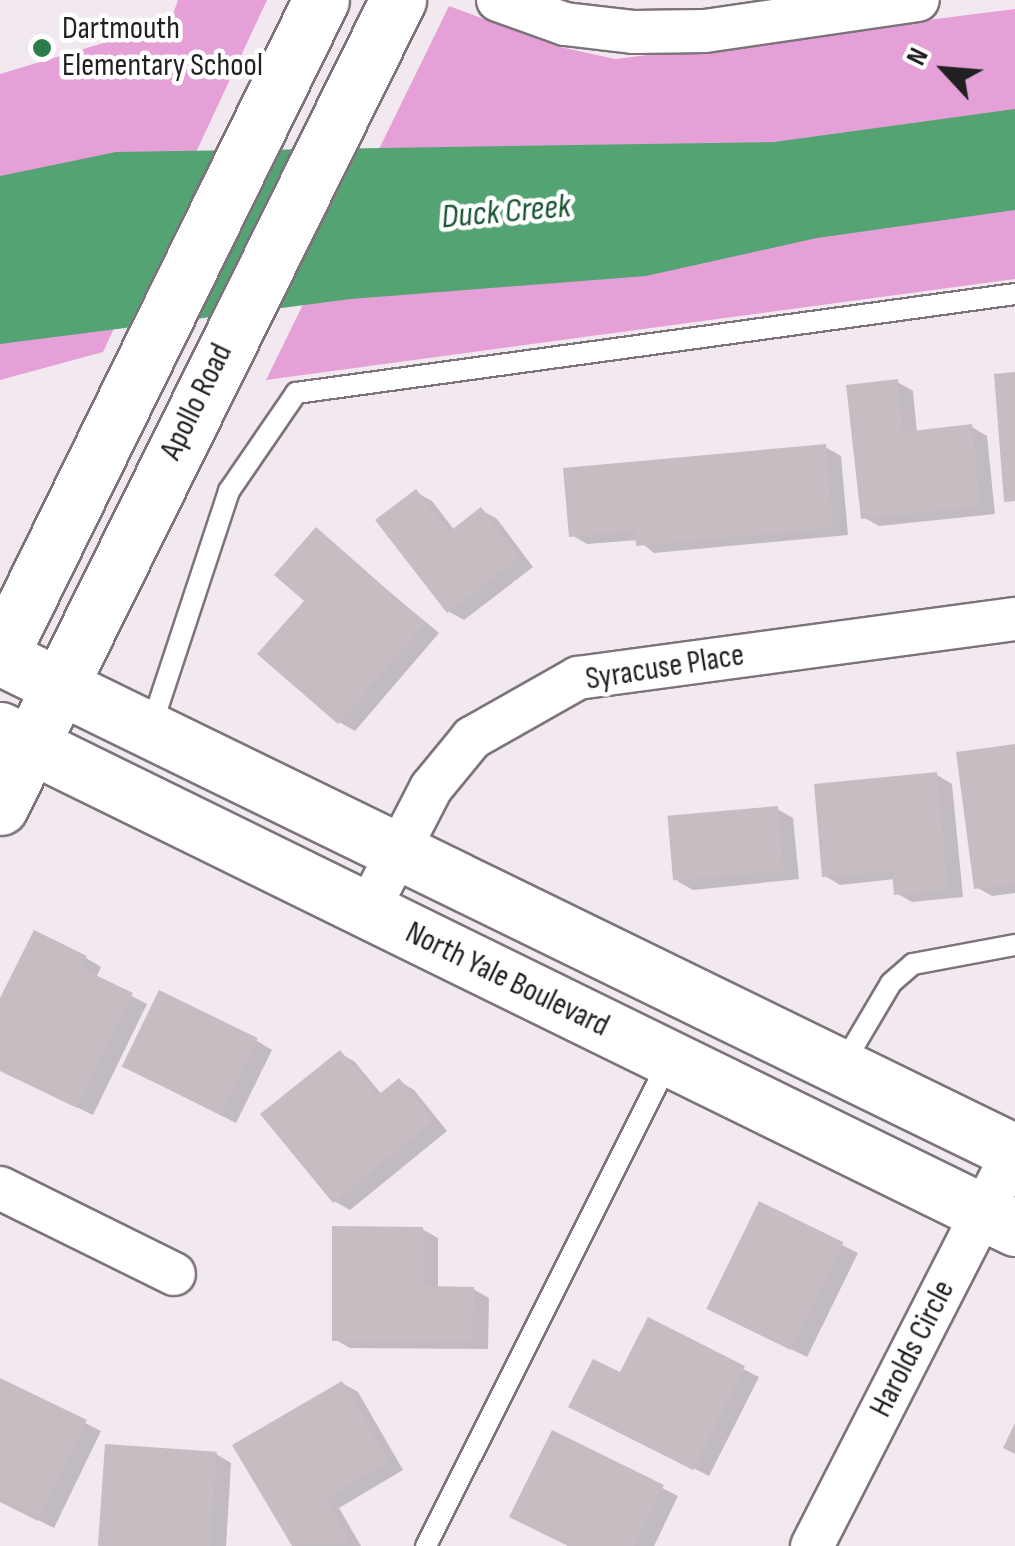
<!DOCTYPE html>
<html>
<head>
<meta charset="utf-8">
<style>
  body { margin:0 }
  #map { position:relative; width:1015px; height:1546px; overflow:hidden; background:#f2e9f0; font-family:"Sofia Sans Condensed",sans-serif }
  div>[style] { position:absolute }
  .green>* { inset:0; background:#e5a1d7 }
  .water>* { inset:0; background:#54a372 }
  .shadow>* { inset:0; background:#0003 }
  .building>* { inset:0; background:#c6bdc3; transform-origin:0 0 }
  .roads { filter:drop-shadow(2px 0 #7c747a) drop-shadow(-2px 0 #7c747a) drop-shadow(0 2px #7c747a) drop-shadow(0 -2px #7c747a) }
  .lane>* { height:20px; margin:-10px; padding:0 10px; transform-origin:10px; border-radius:10px; background:#fff }
  .street>* { height:42px; margin:-21px; padding:0 21px; transform-origin:21px; border-radius:21px; background:#fff }
  .secondary>* { height:55px; margin:-27.5px; padding:0 27.5px; transform-origin:27.5px; border-radius:27.5px; background:#fff }
  .dots>* { width:28px; height:28px; translate:-50% -50%; box-sizing:border-box; border:5px solid #fff; border-radius:50% }
  span { translate:-50% -50%; white-space:nowrap; text-align:center; line-height:1.15; -webkit-text-stroke:9px #fff; paint-order:stroke }
  .poi-label { font-size:32px; color:#221f22 }
  .left { translate:0 -50%; text-align:left }
  .street-label { font-size:32px; color:#221f22 }
  .water-label { font-size:35px; color:#195432; font-style:italic }
  .north { position:absolute; left:895px; top:20px; width:100px; height:100px; -webkit-text-stroke:8px #fff; paint-order:stroke; rotate:296deg; font-size:28px; font-weight:700; line-height:40px; text-align:center; color:#221f22 }
  .north::after { content:''; display:block; margin:auto; width:35px; height:45px; background:#221f22; clip-path:polygon(50% 0,100% 100%,50% 72%,0 100%) }
</style>
</head>
<body>
<div id="map">
  <div class="green">
    <div style="clip-path:polygon(178px 0,267px 0,103px 352px,0 380px,0 74px,170px 23px)"></div>
    <div style="clip-path:polygon(449px 6px,556px 46px,615px 59px,1015px 9px,1015px 279px,266px 380px)"></div>
  </div>
  <div class="water">
    <div style="clip-path:polygon(1015px 109px,1015px 210px,817px 238px,646px 276px,351px 299px,0 344px,0 176px,116px 152px,774px 142px)"></div>
  </div>
  <div class="shadow">
    <div style="clip-path:polygon(897px 382px,913px 391px,917px 433px,972px 427px,987px 436px,995px 514px,879px 526px,863px 517px)"></div>
    <div style="clip-path:polygon(825px 447px,841px 456px,848px 535px,654px 553px,638px 540px,587px 544px,572px 535px)"></div>
    <div style="clip-path:polygon(416px 492px,432px 501px,455px 531px,481px 510px,497px 519px,533px 567px,464px 620px,448px 611px)"></div>
    <div style="clip-path:polygon(316px 531px,439px 633px,355px 731px,339px 722px)"></div>
    <div style="clip-path:polygon(1015px 746px,1015px 893px,992px 896px,976px 887px)"></div>
    <div style="clip-path:polygon(937px 775px,952px 784px,963px 897px,912px 902px,896px 893px,895px 879px,840px 885px,825px 876px)"></div>
    <div style="clip-path:polygon(777px 809px,793px 818px,799px 879px,693px 890px,677px 881px)"></div>
    <div style="clip-path:polygon(86px 958px,101px 967px,96px 978px,147px 1004px,93px 1115px,0 1070px,0 1004px)"></div>
    <div style="clip-path:polygon(257px 1041px,272px 1050px,236px 1123px,140px 1075px)"></div>
    <div style="clip-path:polygon(340px 1053px,355px 1062px,382px 1095px,399px 1081px,414px 1090px,447px 1131px,350px 1210px,334px 1201px)"></div>
    <div style="clip-path:polygon(422px 1229px,438px 1238px,438px 1289px,473px 1289px,489px 1298px,488px 1349px,350px 1348px,334px 1339px)"></div>
    <div style="clip-path:polygon(842px 1245px,858px 1253px,807px 1357px,726px 1317px)"></div>
    <div style="clip-path:polygon(649px 1321px,759px 1377px,709px 1476px,587px 1414px,621px 1376px)"></div>
    <div style="clip-path:polygon(0 1380px,101px 1431px,54px 1528px,0 1501px)"></div>
    <div style="clip-path:polygon(342px 1383px,358px 1392px,403px 1470px,339px 1508px,361px 1546px,295px 1546px,236px 1446px)"></div>
    <div style="clip-path:polygon(553px 1433px,678px 1496px,654px 1546px,571px 1546px)"></div>
    <div style="clip-path:polygon(216px 1454px,231px 1463px,226px 1546px,100px 1546px)"></div>
  </div>
  <div class="building">
    <div style="clip-path:polygon(1015px 372px,1015px 501px,1004px 502px,994px 374px)"></div>
    <div style="clip-path:polygon(898px 379px,903px 432px,972px 424px,980px 506px,861px 519px,846px 385px)"></div>
    <div style="clip-path:polygon(826px 444px,833px 528px,636px 546px,635px 531px,569px 537px,563px 468px)"></div>
    <div style="clip-path:polygon(416px 489px,449px 532px,481px 507px,520px 557px,447px 613px,375px 520px)"></div>
    <div style="clip-path:polygon(316px 527px,425px 623px,338px 724px,257px 654px,304px 601px,274px 575px)"></div>
    <div style="clip-path:polygon(1015px 744px,1015px 883px,974px 889px,956px 752px)"></div>
    <div style="clip-path:polygon(937px 772px,948px 889px,894px 895px,892px 871px,822px 877px,814px 784px)"></div>
    <div style="left:778px;top:806px;width:65px;height:111px;rotate:85deg"></div>
    <div style="clip-path:polygon(34px 930px,87px 956px,81px 968px,133px 993px,77px 1108px,0 1071px,0 998px)"></div>
    <div style="left:159px;top:990px;width:110px;height:85px;rotate:26deg"></div>
    <div style="clip-path:polygon(340px 1050px,377px 1096px,399px 1078px,433px 1121px,333px 1203px,260px 1114px)"></div>
    <div style="left:759px;top:1201px;width:94px;height:120px;rotate:26deg"></div>
    <div style="clip-path:polygon(332px 1226px,423px 1227px,423px 1286px,474px 1287px,473px 1341px,332px 1341px)"></div>
    <div style="clip-path:polygon(648px 1317px,745px 1366px,693px 1470px,568px 1407px,593px 1359px,620px 1372px)"></div>
    <div style="clip-path:polygon(0 1378px,87px 1420px,38px 1521px,0 1502px)"></div>
    <div style="clip-path:polygon(342px 1381px,389px 1461px,325px 1499px,351px 1542px,292px 1546px,232px 1445px)"></div>
    <div style="clip-path:polygon(1015px 1423px,1015px 1454px,1003px 1448px)"></div>
    <div style="clip-path:polygon(552px 1430px,664px 1485px,634px 1546px,568px 1546px,509px 1517px)"></div>
    <div style="left:105px;top:1444px;width:112px;height:102px;rotate:4deg"></div>
  </div>
  <div class="roads">
    <div class="lane">
      <div style="left:151px;top:727px;width:249px;rotate:-71.7deg"></div>
      <div style="left:229px;top:491px;width:119px;rotate:-55.6deg"></div>
      <div style="left:296px;top:393px;width:726px;rotate:-7.84deg"></div>
      <div style="left:842px;top:1066px;width:96px;rotate:-59.4deg"></div>
      <div style="left:891px;top:983px;width:29px;rotate:-41deg"></div>
      <div style="left:913px;top:964px;width:104px;rotate:-10.6deg"></div>
      <div style="left:426px;top:1546px;width:542px;rotate:-63.39deg"></div>
    </div>
    <div class="street">
      <div style="left:498px;top:0;width:71px;rotate:19.7deg"></div>
      <div style="left:565px;top:24px;width:68px;rotate:6.7deg"></div>
      <div style="left:633px;top:32px;width:72px;rotate:-0.8deg"></div>
      <div style="left:705px;top:31px;width:215px;rotate:-8.3deg"></div>
      <div style="left:367px;top:912px;width:140px;rotate:-62.7deg"></div>
      <div style="left:431px;top:788px;width:65px;rotate:-50.6deg"></div>
      <div style="left:472px;top:738px;width:122px;rotate:-29.5deg"></div>
      <div style="left:578px;top:678px;width:441px;rotate:-7.7deg"></div>
      <div style="left:0;top:1188px;width:194px;rotate:26.3deg"></div>
      <div style="left:812px;top:1546px;width:443px;rotate:-62.9deg"></div>
    </div>
    <div class="secondary">
      <div style="left:0;top:656px;width:730px;rotate:-63.93deg"></div>
      <div style="left:0;top:657px;width:1129px;rotate:26deg"></div>
      <div style="left:0;top:730px;width:1131px;rotate:26.13deg"></div>
      <div style="left:0;top:807px;width:900px;rotate:-63.75deg"></div>
    </div>
  </div>
  <div class="dots">
    <div style="left:42px;top:48px;background:#2b7d4e"></div>
  </div>
  <div class="poi-label">
    <span class="left" style="left:62px;top:48px">Dartmouth<br>Elementary School</span>
  </div>
  <div class="street-label">
    <span style="left:197px;top:402px;rotate:-64deg">Apollo Road</span>
    <span style="left:665px;top:668px;rotate:-9deg">Syracuse Place</span>
    <span style="left:507px;top:980px;rotate:26deg">North Yale Boulevard</span>
    <span style="left:913px;top:1349px;rotate:-63deg">Harolds Circle</span>
  </div>
  <div class="water-label">
    <span style="left:506px;top:212px;rotate:-5deg">Duck Creek</span>
  </div>
  <div class="north">N</div>
</div>
</body>
</html>
